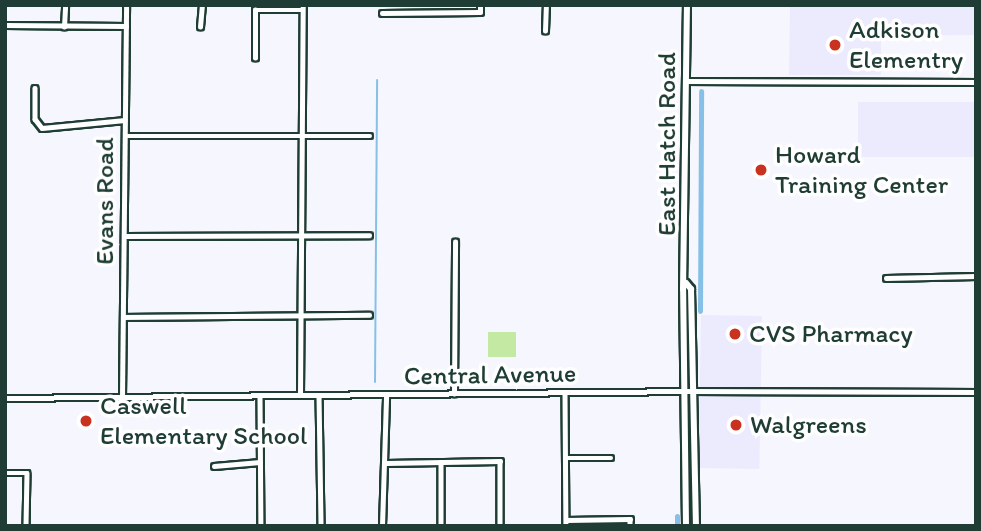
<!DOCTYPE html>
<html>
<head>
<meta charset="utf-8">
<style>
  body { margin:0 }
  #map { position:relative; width:981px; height:531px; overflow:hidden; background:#f6f6fe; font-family:Itim,sans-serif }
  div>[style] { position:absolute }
  .built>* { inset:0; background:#ecebfd; transform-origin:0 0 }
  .green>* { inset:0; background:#c3e9a3; transform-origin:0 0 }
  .stream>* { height:2px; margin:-1px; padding:0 1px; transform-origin:1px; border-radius:1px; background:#87c0e6 }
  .canal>* { height:5px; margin:-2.5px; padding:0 2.5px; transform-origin:2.5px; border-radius:2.5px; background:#87c0e6 }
  .roads { filter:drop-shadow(2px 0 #1f3d34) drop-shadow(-2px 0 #1f3d34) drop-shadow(0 2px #1f3d34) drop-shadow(0 -2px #1f3d34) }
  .street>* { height:4.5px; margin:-2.25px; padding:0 2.25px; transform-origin:2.25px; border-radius:2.25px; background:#fff }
  .secondary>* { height:5px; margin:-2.5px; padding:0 2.5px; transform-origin:2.5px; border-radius:2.5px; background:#fff }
  .primary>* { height:6px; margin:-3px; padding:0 3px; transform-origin:3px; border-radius:3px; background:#fff }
  .dots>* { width:19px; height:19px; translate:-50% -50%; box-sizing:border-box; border:4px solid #fff; border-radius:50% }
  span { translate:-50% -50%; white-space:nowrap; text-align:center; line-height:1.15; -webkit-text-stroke:7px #fff; paint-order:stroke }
  .poi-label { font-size:26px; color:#1f3d34 }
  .left { translate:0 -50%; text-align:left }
  .street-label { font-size:26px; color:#1f3d34 }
  .frame { position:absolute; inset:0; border:7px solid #1f3d34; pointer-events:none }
</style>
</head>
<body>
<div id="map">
  <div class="built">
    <div style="clip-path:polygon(790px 5px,976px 5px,976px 35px,881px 36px,881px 75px,789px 75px)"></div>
    <div style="left:858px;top:102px;width:118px;height:55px"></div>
    <div style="left:762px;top:316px;width:153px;height:61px;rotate:91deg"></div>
  </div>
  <div class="green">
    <div style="left:488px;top:332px;width:28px;height:25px"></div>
  </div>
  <div class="stream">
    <div style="left:375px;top:382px;width:302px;rotate:-89.6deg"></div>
  </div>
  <div class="canal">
    <div style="left:700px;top:311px;width:220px;rotate:-89.7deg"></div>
    <div style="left:677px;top:516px;width:10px;rotate:90deg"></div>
  </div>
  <div class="roads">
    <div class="street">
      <div style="left:382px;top:13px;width:98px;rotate:-0.6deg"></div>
      <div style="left:480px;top:12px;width:7px;rotate:-90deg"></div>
      <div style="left:5px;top:25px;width:121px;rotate:0.5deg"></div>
      <div style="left:64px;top:27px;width:22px;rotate:-87deg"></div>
      <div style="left:200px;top:27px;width:22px;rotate:-85deg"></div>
      <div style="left:545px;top:31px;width:26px;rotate:-88deg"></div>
      <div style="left:255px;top:58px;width:48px;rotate:-90deg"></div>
      <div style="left:255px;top:10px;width:48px"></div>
      <div style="left:687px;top:81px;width:289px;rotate:0.2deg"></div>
      <div style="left:35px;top:88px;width:31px;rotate:90deg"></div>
      <div style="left:35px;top:119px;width:11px;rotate:52deg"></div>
      <div style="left:42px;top:128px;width:83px;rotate:-5.5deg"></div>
      <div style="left:125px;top:136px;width:245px"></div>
      <div style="left:124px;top:236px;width:245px;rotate:-0.2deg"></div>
      <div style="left:886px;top:278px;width:90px;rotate:-1.3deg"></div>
      <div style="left:123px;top:317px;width:246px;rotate:-0.5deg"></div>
      <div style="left:693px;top:391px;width:283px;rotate:0.2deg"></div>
      <div style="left:454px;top:394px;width:152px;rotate:-89.6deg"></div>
      <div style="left:565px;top:394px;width:132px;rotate:89.6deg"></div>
      <div style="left:300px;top:395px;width:390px;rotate:-89.6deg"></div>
      <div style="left:319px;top:395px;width:131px;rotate:89.1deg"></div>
      <div style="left:260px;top:396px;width:130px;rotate:89.6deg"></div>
      <div style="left:122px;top:397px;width:392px;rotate:-89.4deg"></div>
      <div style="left:565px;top:458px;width:46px"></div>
      <div style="left:441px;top:462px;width:64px;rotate:90deg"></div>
      <div style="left:386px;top:463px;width:114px;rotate:-1deg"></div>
      <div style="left:500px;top:461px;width:65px;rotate:90deg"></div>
      <div style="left:214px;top:466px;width:46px;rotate:-5deg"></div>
      <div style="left:5px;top:473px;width:22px"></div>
      <div style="left:27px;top:473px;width:53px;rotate:91.1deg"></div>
      <div style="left:566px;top:520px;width:64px;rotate:-0.9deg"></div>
      <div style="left:630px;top:519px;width:7px;rotate:90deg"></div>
      <div style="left:382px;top:526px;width:130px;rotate:-88.2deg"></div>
    </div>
    <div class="secondary">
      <div style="left:5px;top:398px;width:688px;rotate:-0.58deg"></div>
    </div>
    <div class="primary">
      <div style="left:686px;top:283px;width:8px;rotate:50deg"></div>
      <div style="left:691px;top:289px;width:237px;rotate:88.8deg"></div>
      <div style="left:686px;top:526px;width:237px;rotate:-90.7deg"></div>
      <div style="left:683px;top:289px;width:284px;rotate:-89.2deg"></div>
    </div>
  </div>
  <div class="dots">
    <div style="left:835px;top:45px;background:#c8321e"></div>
    <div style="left:761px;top:170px;background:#c8321e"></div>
    <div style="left:735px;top:334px;background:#c8321e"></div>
    <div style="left:86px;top:421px;background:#c8321e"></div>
    <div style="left:736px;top:425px;background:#c8321e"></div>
  </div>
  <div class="poi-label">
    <span class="left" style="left:849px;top:45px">Adkison<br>Elementry</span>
    <span class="left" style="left:775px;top:170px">Howard<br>Training Center</span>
    <span class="left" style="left:749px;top:334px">CVS Pharmacy</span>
    <span class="left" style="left:100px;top:421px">Caswell<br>Elementary School</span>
    <span class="left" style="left:750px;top:425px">Walgreens</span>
  </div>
  <div class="street-label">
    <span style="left:667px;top:144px;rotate:-90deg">East Hatch Road</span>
    <span style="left:105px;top:201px;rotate:-90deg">Evans Road</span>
    <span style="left:490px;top:375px;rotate:-1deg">Central Avenue</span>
  </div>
  <div class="frame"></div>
</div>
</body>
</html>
